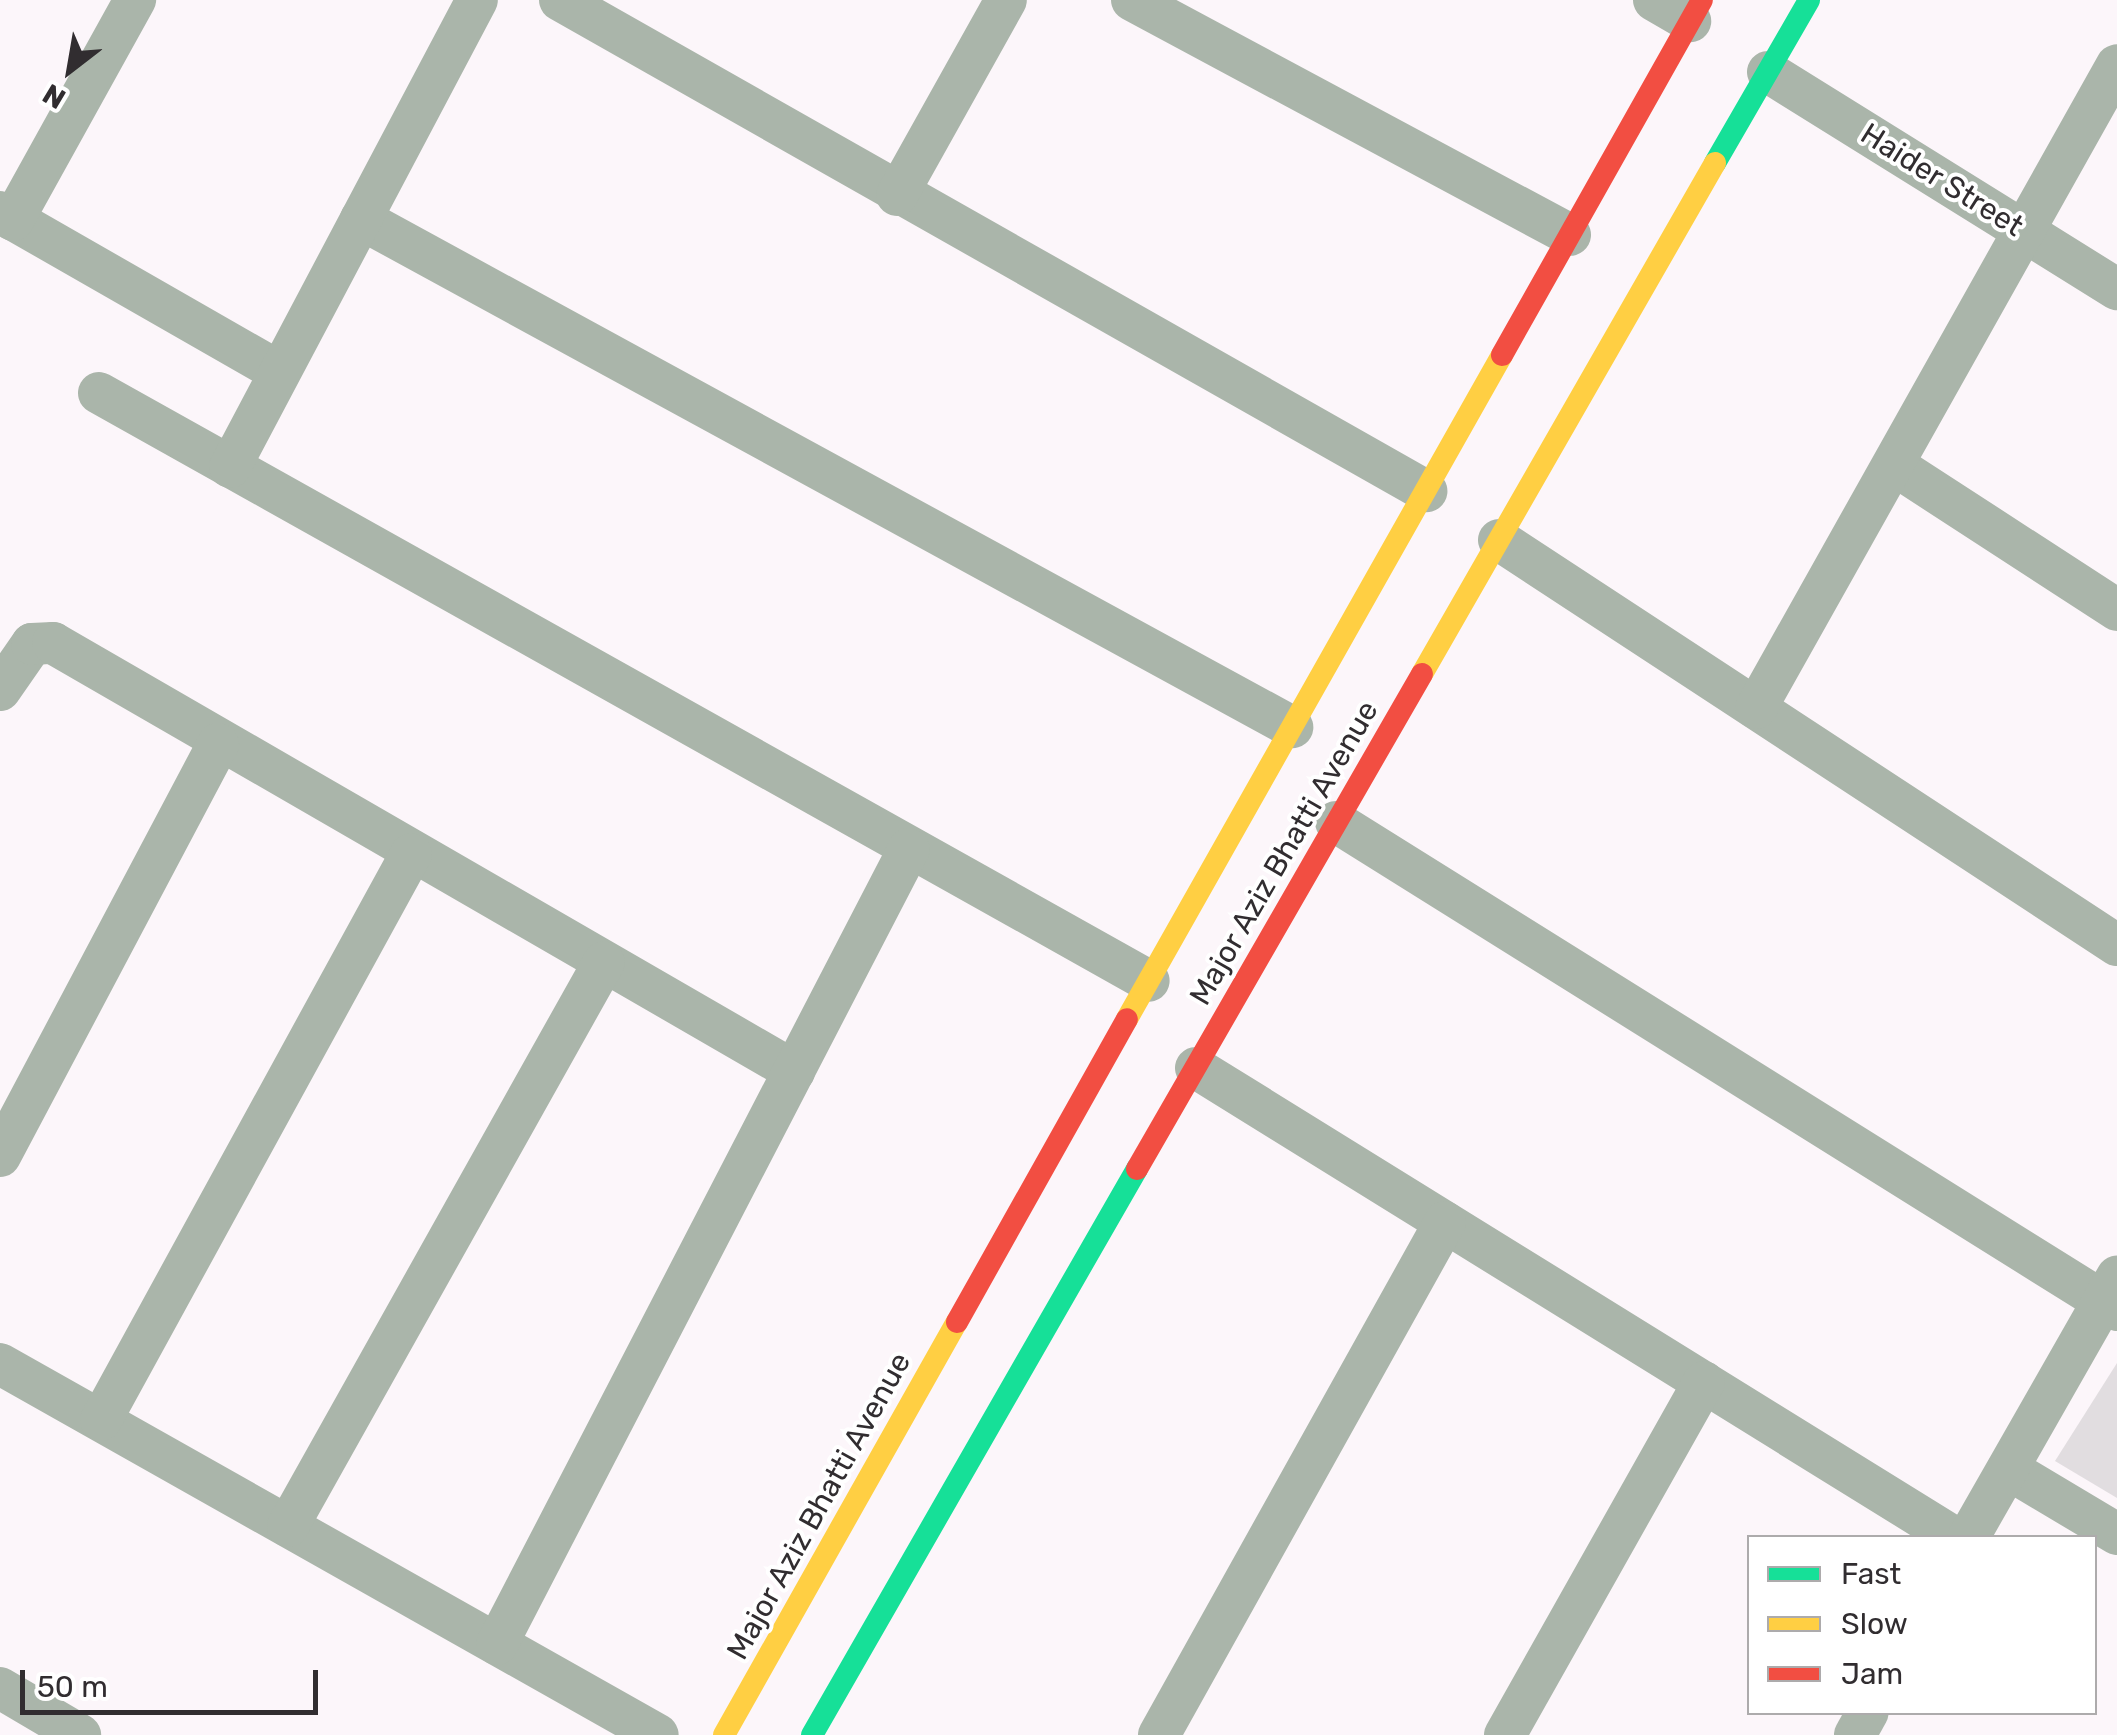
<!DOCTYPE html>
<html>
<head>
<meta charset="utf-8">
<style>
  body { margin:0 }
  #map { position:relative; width:2117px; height:1735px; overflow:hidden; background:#fcf6fa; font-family:Rubik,sans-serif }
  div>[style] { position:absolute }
  .building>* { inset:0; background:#e1dde0 }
  .street>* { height:42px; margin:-21px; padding:0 21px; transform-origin:21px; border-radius:21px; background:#aab5aa }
  .fast>* { height:22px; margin:-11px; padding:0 11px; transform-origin:11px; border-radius:11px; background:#16e098 }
  .slow>* { height:22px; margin:-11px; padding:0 11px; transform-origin:11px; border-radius:11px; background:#ffcf43 }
  .jam>* { height:22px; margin:-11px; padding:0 11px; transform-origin:11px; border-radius:11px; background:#f24e42 }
  span { translate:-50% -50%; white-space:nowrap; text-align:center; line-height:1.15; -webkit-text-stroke:8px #fff; paint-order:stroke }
  .street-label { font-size:30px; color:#312d30 }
  .legend { position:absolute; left:1747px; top:1535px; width:350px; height:180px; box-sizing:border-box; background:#fff; border:2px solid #adabac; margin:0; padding:12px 18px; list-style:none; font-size:30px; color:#312d30 }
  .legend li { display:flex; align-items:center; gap:20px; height:50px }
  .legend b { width:50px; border:2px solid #adabac }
  .north { position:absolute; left:20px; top:20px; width:100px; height:100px; -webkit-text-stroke:8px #fff; paint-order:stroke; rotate:211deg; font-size:28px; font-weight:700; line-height:40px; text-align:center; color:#312d30 }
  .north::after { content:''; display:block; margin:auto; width:35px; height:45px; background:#312d30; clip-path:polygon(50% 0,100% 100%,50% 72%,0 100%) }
  .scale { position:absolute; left:20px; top:1670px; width:298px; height:45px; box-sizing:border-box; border:5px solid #312d30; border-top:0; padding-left:12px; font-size:30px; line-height:35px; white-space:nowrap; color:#312d30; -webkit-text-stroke:8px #fff; paint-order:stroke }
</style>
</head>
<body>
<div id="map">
  <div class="building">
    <div style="clip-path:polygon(2117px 1363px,2117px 1498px,2055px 1461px)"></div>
  </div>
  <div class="street">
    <div style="left:560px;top:0;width:996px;rotate:29.55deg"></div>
    <div style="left:1132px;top:0;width:497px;rotate:28.2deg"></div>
    <div style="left:1654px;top:0;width:42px;rotate:30.3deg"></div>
    <div style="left:1768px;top:72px;width:411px;rotate:31.9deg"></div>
    <div style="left:897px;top:195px;width:223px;rotate:-60.8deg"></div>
    <div style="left:0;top:212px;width:320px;rotate:29.8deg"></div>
    <div style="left:361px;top:219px;width:1061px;rotate:28.62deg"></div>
    <div style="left:13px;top:220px;width:252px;rotate:-61deg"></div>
    <div style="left:99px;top:393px;width:1203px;rotate:29.25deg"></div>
    <div style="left:1894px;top:465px;width:266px;rotate:33deg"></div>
    <div style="left:230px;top:467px;width:528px;rotate:-62.13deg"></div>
    <div style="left:1499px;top:540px;width:739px;rotate:33.24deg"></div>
    <div style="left:0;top:690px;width:56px;rotate:-55.2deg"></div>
    <div style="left:32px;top:644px;width:21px;rotate:-3deg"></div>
    <div style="left:53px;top:643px;width:856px;rotate:30.01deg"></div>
    <div style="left:1756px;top:708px;width:737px;rotate:-60.69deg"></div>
    <div style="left:1336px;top:822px;width:921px;rotate:32deg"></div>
    <div style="left:1196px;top:1068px;width:893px;rotate:31.77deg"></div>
    <div style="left:0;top:1156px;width:466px;rotate:-62.1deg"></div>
    <div style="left:0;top:1364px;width:755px;rotate:29.42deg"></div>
    <div style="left:101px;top:1420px;width:645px;rotate:-61.29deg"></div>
    <div style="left:2008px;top:1469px;width:127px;rotate:30.8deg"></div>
    <div style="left:288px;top:1526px;width:646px;rotate:-60.74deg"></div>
    <div style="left:1968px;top:1538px;width:301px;rotate:-60.3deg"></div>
    <div style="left:497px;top:1644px;width:895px;rotate:-62.61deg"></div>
    <div style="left:0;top:1688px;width:93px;rotate:30.4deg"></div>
    <div style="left:1159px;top:1735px;width:587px;rotate:-60.86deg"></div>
    <div style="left:1505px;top:1735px;width:405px;rotate:-60.6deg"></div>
    <div style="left:1855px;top:1735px;width:26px;rotate:-61deg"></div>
  </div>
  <div class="fast">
    <div style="left:1715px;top:163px;width:188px;rotate:-60deg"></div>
    <div style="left:812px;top:1735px;width:653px;rotate:-60.14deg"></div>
  </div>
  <div class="slow">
    <div style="left:1422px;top:674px;width:589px;rotate:-60.17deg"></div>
    <div style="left:1127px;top:1019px;width:763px;rotate:-60.54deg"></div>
    <div style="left:724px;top:1735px;width:474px;rotate:-60.6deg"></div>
  </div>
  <div class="jam">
    <div style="left:1502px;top:355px;width:407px;rotate:-60.6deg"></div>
    <div style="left:1137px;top:1169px;width:571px;rotate:-60.07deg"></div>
    <div style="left:957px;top:1322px;width:347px;rotate:-60.7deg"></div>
  </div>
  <div class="street-label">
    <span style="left:1942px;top:180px;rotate:32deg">Haider Street</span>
    <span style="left:1284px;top:853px;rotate:-60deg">Major Aziz Bhatti Avenue</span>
    <span style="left:819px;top:1506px;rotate:-61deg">Major Aziz Bhatti Avenue</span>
  </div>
  <ul class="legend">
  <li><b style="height:12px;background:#16e098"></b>Fast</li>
  <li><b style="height:12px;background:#ffcf43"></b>Slow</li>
  <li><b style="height:12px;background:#f24e42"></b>Jam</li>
  </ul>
  <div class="north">N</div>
  <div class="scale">50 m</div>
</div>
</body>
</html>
